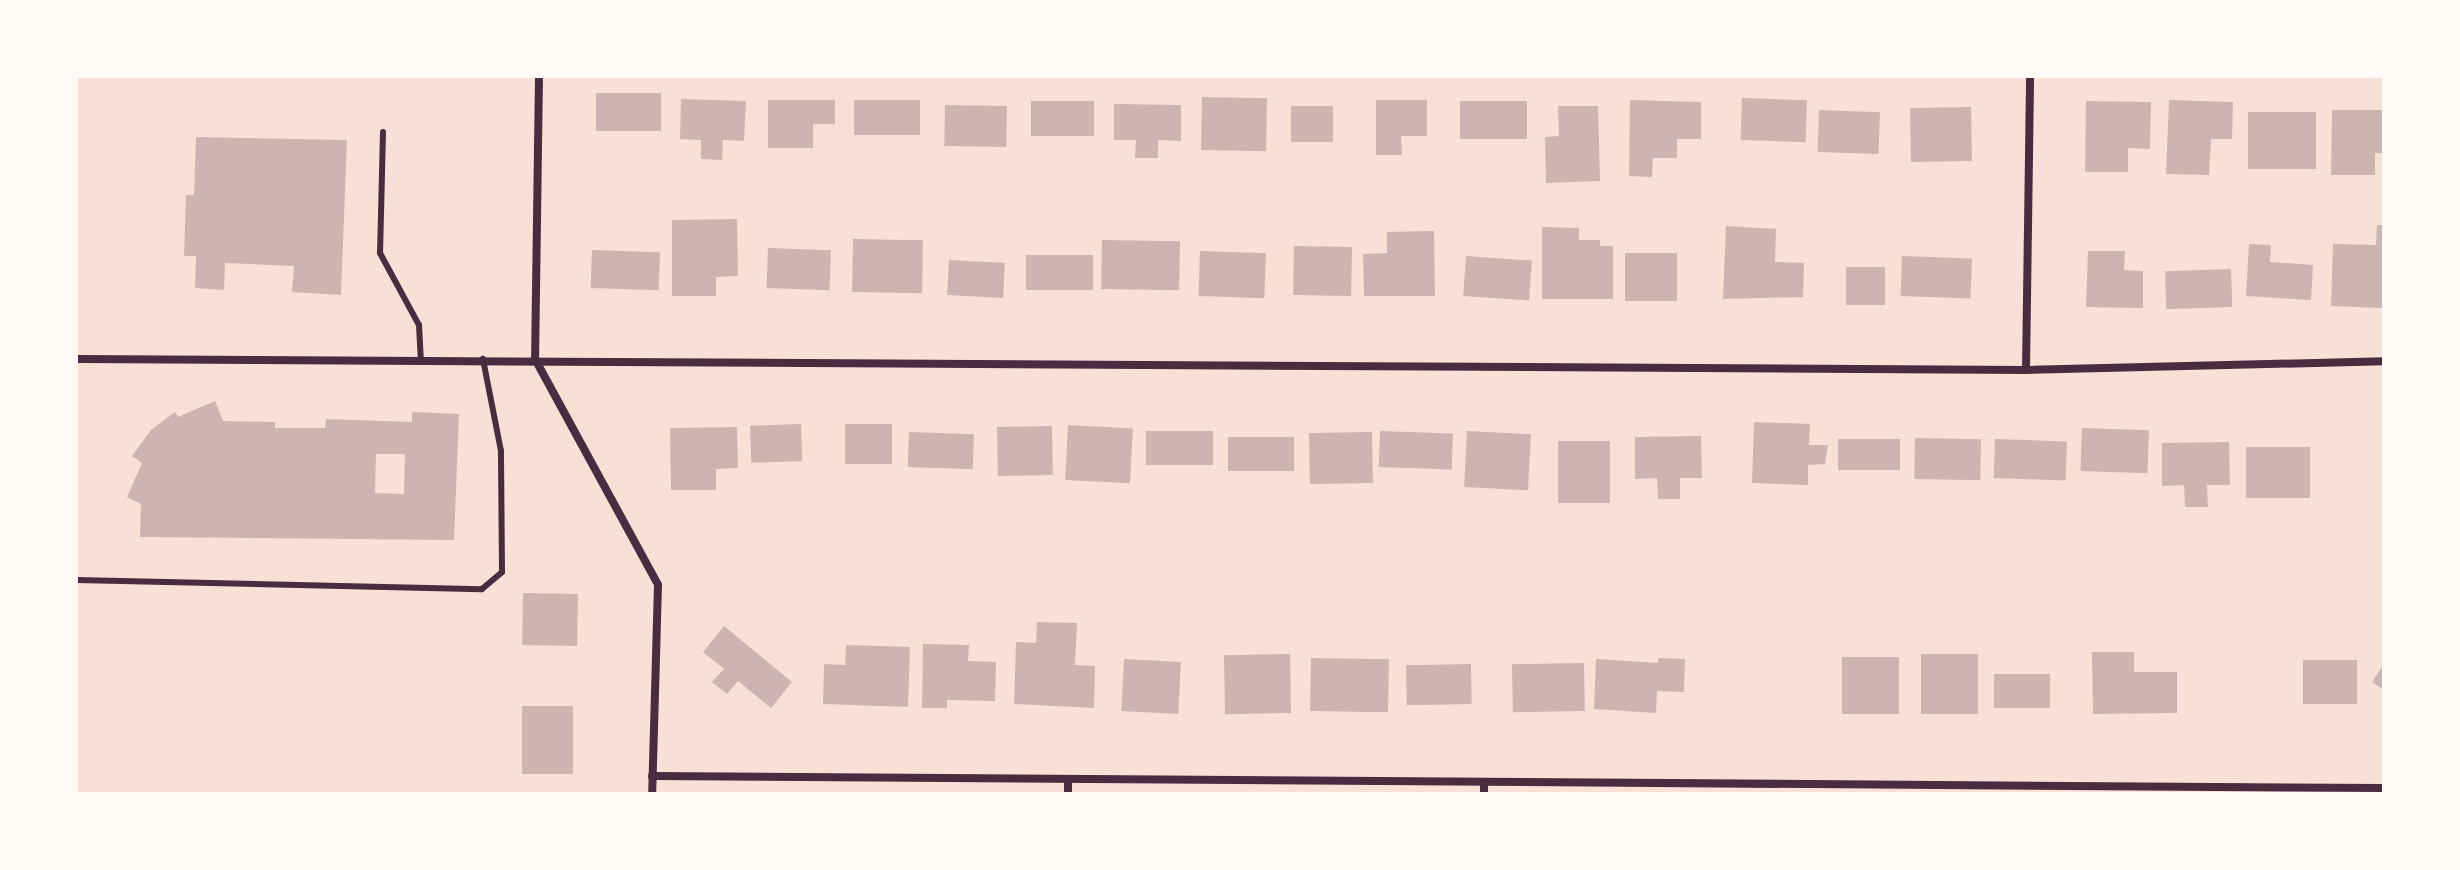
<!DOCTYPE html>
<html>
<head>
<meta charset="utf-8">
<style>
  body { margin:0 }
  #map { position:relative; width:2460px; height:870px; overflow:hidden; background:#f7e1d7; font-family:"Source Serif 4",serif }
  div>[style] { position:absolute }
  .building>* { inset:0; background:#ccb4b1; transform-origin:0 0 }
  .service>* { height:6px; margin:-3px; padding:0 3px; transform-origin:3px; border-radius:3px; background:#4a2c40 }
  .minor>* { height:8px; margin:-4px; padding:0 4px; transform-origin:4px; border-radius:4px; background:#4a2c40 }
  span { translate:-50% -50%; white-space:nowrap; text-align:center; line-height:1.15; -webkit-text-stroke:8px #fffaf5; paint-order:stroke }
  .frame { position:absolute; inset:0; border:78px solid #fffaf5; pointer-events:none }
</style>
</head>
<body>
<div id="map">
  <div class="building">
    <div style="left:661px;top:93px;width:38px;height:65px;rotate:90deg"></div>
    <div style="left:1202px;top:97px;width:65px;height:53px;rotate:1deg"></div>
    <div style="left:1742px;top:98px;width:65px;height:42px;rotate:2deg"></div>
    <div style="clip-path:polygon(681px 99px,746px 101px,744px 141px,723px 140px,722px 160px,701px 159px,701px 140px,680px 139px)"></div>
    <div style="clip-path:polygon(768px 100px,835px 100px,835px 124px,813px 124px,813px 148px,768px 148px)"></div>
    <div style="left:854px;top:100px;width:66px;height:35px"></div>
    <div style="clip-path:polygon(1376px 100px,1427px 100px,1427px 136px,1401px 136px,1402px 155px,1376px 155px)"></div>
    <div style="clip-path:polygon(1630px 100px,1701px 102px,1701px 139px,1677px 139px,1677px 158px,1653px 158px,1652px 177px,1629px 176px)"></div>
    <div style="clip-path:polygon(2169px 100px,2233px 102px,2232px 139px,2211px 139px,2209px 175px,2166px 174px)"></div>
    <div style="left:1094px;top:101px;width:35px;height:63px;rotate:90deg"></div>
    <div style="left:1527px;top:101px;width:38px;height:67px;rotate:90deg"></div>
    <div style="clip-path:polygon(2086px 101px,2151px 102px,2150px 149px,2128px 148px,2128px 172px,2085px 172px)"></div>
    <div style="clip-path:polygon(1114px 104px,1181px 105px,1181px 141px,1158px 140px,1158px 158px,1135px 158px,1136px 140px,1114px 140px)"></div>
    <div style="left:945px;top:105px;width:62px;height:41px;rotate:1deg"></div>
    <div style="left:1291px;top:106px;width:42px;height:36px"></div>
    <div style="clip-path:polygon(1558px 106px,1598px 106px,1600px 181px,1546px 183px,1545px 137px,1559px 136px)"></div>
    <div style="left:1971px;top:107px;width:54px;height:61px;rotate:89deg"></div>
    <div style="left:1819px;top:110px;width:61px;height:42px;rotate:2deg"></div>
    <div style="clip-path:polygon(2332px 110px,2384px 110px,2384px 153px,2375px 153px,2375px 175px,2331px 175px)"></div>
    <div style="left:2248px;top:112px;width:68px;height:57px"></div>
    <div style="clip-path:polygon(196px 137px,347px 140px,341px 295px,292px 292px,294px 266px,225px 263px,224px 290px,195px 288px,196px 256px,184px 256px,186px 195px,194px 195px)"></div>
    <div style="clip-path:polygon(737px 219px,738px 276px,716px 277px,716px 296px,672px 296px,672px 220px)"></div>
    <div style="clip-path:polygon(2377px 225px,2384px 225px,2384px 308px,2331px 306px,2333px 244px,2376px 245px)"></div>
    <div style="clip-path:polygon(1726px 226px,1776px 229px,1775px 262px,1804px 263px,1803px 297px,1723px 299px)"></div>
    <div style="clip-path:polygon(1542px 227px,1579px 228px,1579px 240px,1600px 240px,1600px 246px,1613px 246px,1613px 299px,1542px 299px)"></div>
    <div style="clip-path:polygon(1434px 231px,1435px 296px,1364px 296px,1363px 254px,1387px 253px,1387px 232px)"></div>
    <div style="left:853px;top:239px;width:70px;height:53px;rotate:1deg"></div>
    <div style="left:1102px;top:240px;width:78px;height:49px;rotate:1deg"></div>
    <div style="clip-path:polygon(2249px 244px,2271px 245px,2270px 262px,2313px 265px,2311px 300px,2246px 296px)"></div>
    <div style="left:1294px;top:246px;width:58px;height:49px;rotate:1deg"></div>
    <div style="left:768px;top:248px;width:63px;height:40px;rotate:2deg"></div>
    <div style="left:592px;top:250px;width:68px;height:38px;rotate:2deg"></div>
    <div style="left:1200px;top:251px;width:66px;height:45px;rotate:2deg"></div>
    <div style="clip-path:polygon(2088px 251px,2125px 251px,2124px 270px,2143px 271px,2143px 308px,2086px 307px)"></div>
    <div style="left:1625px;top:253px;width:52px;height:48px"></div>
    <div style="left:1026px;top:255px;width:67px;height:35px"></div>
    <div style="left:1466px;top:256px;width:66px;height:40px;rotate:4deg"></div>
    <div style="left:1902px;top:256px;width:70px;height:40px;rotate:2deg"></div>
    <div style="left:949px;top:260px;width:56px;height:35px;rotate:3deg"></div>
    <div style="left:1846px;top:267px;width:39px;height:38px"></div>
    <div style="left:2231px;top:269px;width:38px;height:66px;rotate:88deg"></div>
    <div style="clip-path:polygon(evenodd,215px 401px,223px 421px,275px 422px,275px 428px,325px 428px,326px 419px,412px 422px,412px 412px,459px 414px,454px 540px,140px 537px,141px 504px,127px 497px,142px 463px,132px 456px,151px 430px,175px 412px,178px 417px,215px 401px,376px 454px,405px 454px,404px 494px,375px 493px,376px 454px)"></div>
    <div style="clip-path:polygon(1754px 422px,1810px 424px,1809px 445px,1828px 445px,1825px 464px,1808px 465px,1808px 485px,1752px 483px)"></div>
    <div style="left:801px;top:424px;width:37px;height:51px;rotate:88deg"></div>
    <div style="left:845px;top:424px;width:47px;height:40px"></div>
    <div style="left:1068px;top:425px;width:65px;height:55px;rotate:3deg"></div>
    <div style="left:1052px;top:426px;width:49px;height:55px;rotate:89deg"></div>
    <div style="clip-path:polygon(737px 427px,738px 468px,716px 469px,716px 490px,671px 490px,670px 428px)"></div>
    <div style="left:2082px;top:428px;width:67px;height:43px;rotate:2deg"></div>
    <div style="left:1213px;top:431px;width:34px;height:67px;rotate:90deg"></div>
    <div style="left:1380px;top:431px;width:73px;height:36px;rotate:2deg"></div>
    <div style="left:1467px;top:431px;width:64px;height:56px;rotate:3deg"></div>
    <div style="left:909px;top:432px;width:65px;height:35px;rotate:2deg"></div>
    <div style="left:1372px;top:432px;width:51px;height:63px;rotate:89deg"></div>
    <div style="clip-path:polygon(1701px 436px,1702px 478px,1680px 478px,1680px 499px,1658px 499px,1657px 478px,1635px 479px,1635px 437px)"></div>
    <div style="left:1294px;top:437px;width:34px;height:66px;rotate:90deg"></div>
    <div style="left:1915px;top:438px;width:66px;height:41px;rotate:1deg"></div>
    <div style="left:1838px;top:439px;width:62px;height:31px"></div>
    <div style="left:1995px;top:439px;width:72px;height:39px;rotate:2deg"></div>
    <div style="left:1558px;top:441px;width:52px;height:62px"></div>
    <div style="clip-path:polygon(2229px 442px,2230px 485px,2207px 485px,2208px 507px,2185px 507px,2184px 485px,2162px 486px,2162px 443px)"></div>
    <div style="left:2246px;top:447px;width:64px;height:51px"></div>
    <div style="left:523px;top:593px;width:55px;height:52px;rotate:1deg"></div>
    <div style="clip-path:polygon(1037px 622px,1077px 623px,1075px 665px,1095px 666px,1094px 708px,1014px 704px,1016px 642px,1036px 643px)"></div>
    <div style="clip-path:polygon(724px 626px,792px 682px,771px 708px,738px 681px,727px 694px,712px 682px,724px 669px,703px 652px)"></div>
    <div style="clip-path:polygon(923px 644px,969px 645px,968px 661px,996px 662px,995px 701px,947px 700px,947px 708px,922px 708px)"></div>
    <div style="clip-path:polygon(846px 645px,910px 647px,908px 707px,823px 704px,824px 664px,845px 665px)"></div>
    <div style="clip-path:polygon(2092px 652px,2134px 652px,2134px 672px,2177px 672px,2177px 713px,2093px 714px)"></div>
    <div style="left:1290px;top:654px;width:59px;height:66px;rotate:89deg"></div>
    <div style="left:1921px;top:654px;width:57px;height:60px"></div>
    <div style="left:1899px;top:657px;width:57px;height:57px;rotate:90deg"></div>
    <div style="left:1311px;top:658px;width:78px;height:53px;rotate:1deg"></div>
    <div style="clip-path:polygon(1658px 658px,1685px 659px,1684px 692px,1657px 691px,1656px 713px,1594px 709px,1596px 659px,1658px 663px)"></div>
    <div style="left:1124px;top:659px;width:57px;height:52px;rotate:3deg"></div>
    <div style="left:2357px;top:660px;width:44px;height:54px;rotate:90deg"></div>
    <div style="left:1584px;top:663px;width:48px;height:72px;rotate:89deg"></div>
    <div style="left:1471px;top:664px;width:40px;height:65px;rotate:89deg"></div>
    <div style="clip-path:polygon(2384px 664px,2384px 690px,2372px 682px)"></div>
    <div style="left:1994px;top:674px;width:56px;height:34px"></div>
    <div style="left:522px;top:706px;width:51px;height:68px"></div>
  </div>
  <div class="service">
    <div style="left:383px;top:132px;width:121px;rotate:91.4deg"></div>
    <div style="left:380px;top:253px;width:82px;rotate:61.6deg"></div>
    <div style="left:419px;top:325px;width:34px;rotate:87deg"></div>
    <div style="left:76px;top:580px;width:406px;rotate:1.3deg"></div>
    <div style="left:482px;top:589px;width:26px;rotate:-40deg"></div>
    <div style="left:502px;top:572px;width:121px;rotate:-90.5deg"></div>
    <div style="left:501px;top:451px;width:94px;rotate:-101.1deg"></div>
  </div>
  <div class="minor">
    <div style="left:539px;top:76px;width:283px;rotate:90.8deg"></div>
    <div style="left:535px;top:359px;width:257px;rotate:61.4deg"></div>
    <div style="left:658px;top:585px;width:209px;rotate:91.6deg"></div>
    <div style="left:76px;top:359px;width:1950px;rotate:0.32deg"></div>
    <div style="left:2026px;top:370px;width:358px;rotate:-1.4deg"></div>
    <div style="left:2026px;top:370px;width:294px;rotate:-89.2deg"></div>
    <div style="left:652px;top:776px;width:1732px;rotate:0.4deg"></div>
    <div style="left:1068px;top:779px;width:15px;rotate:90deg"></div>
    <div style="left:1484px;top:782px;width:12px;rotate:90deg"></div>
  </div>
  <div class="frame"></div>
</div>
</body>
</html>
